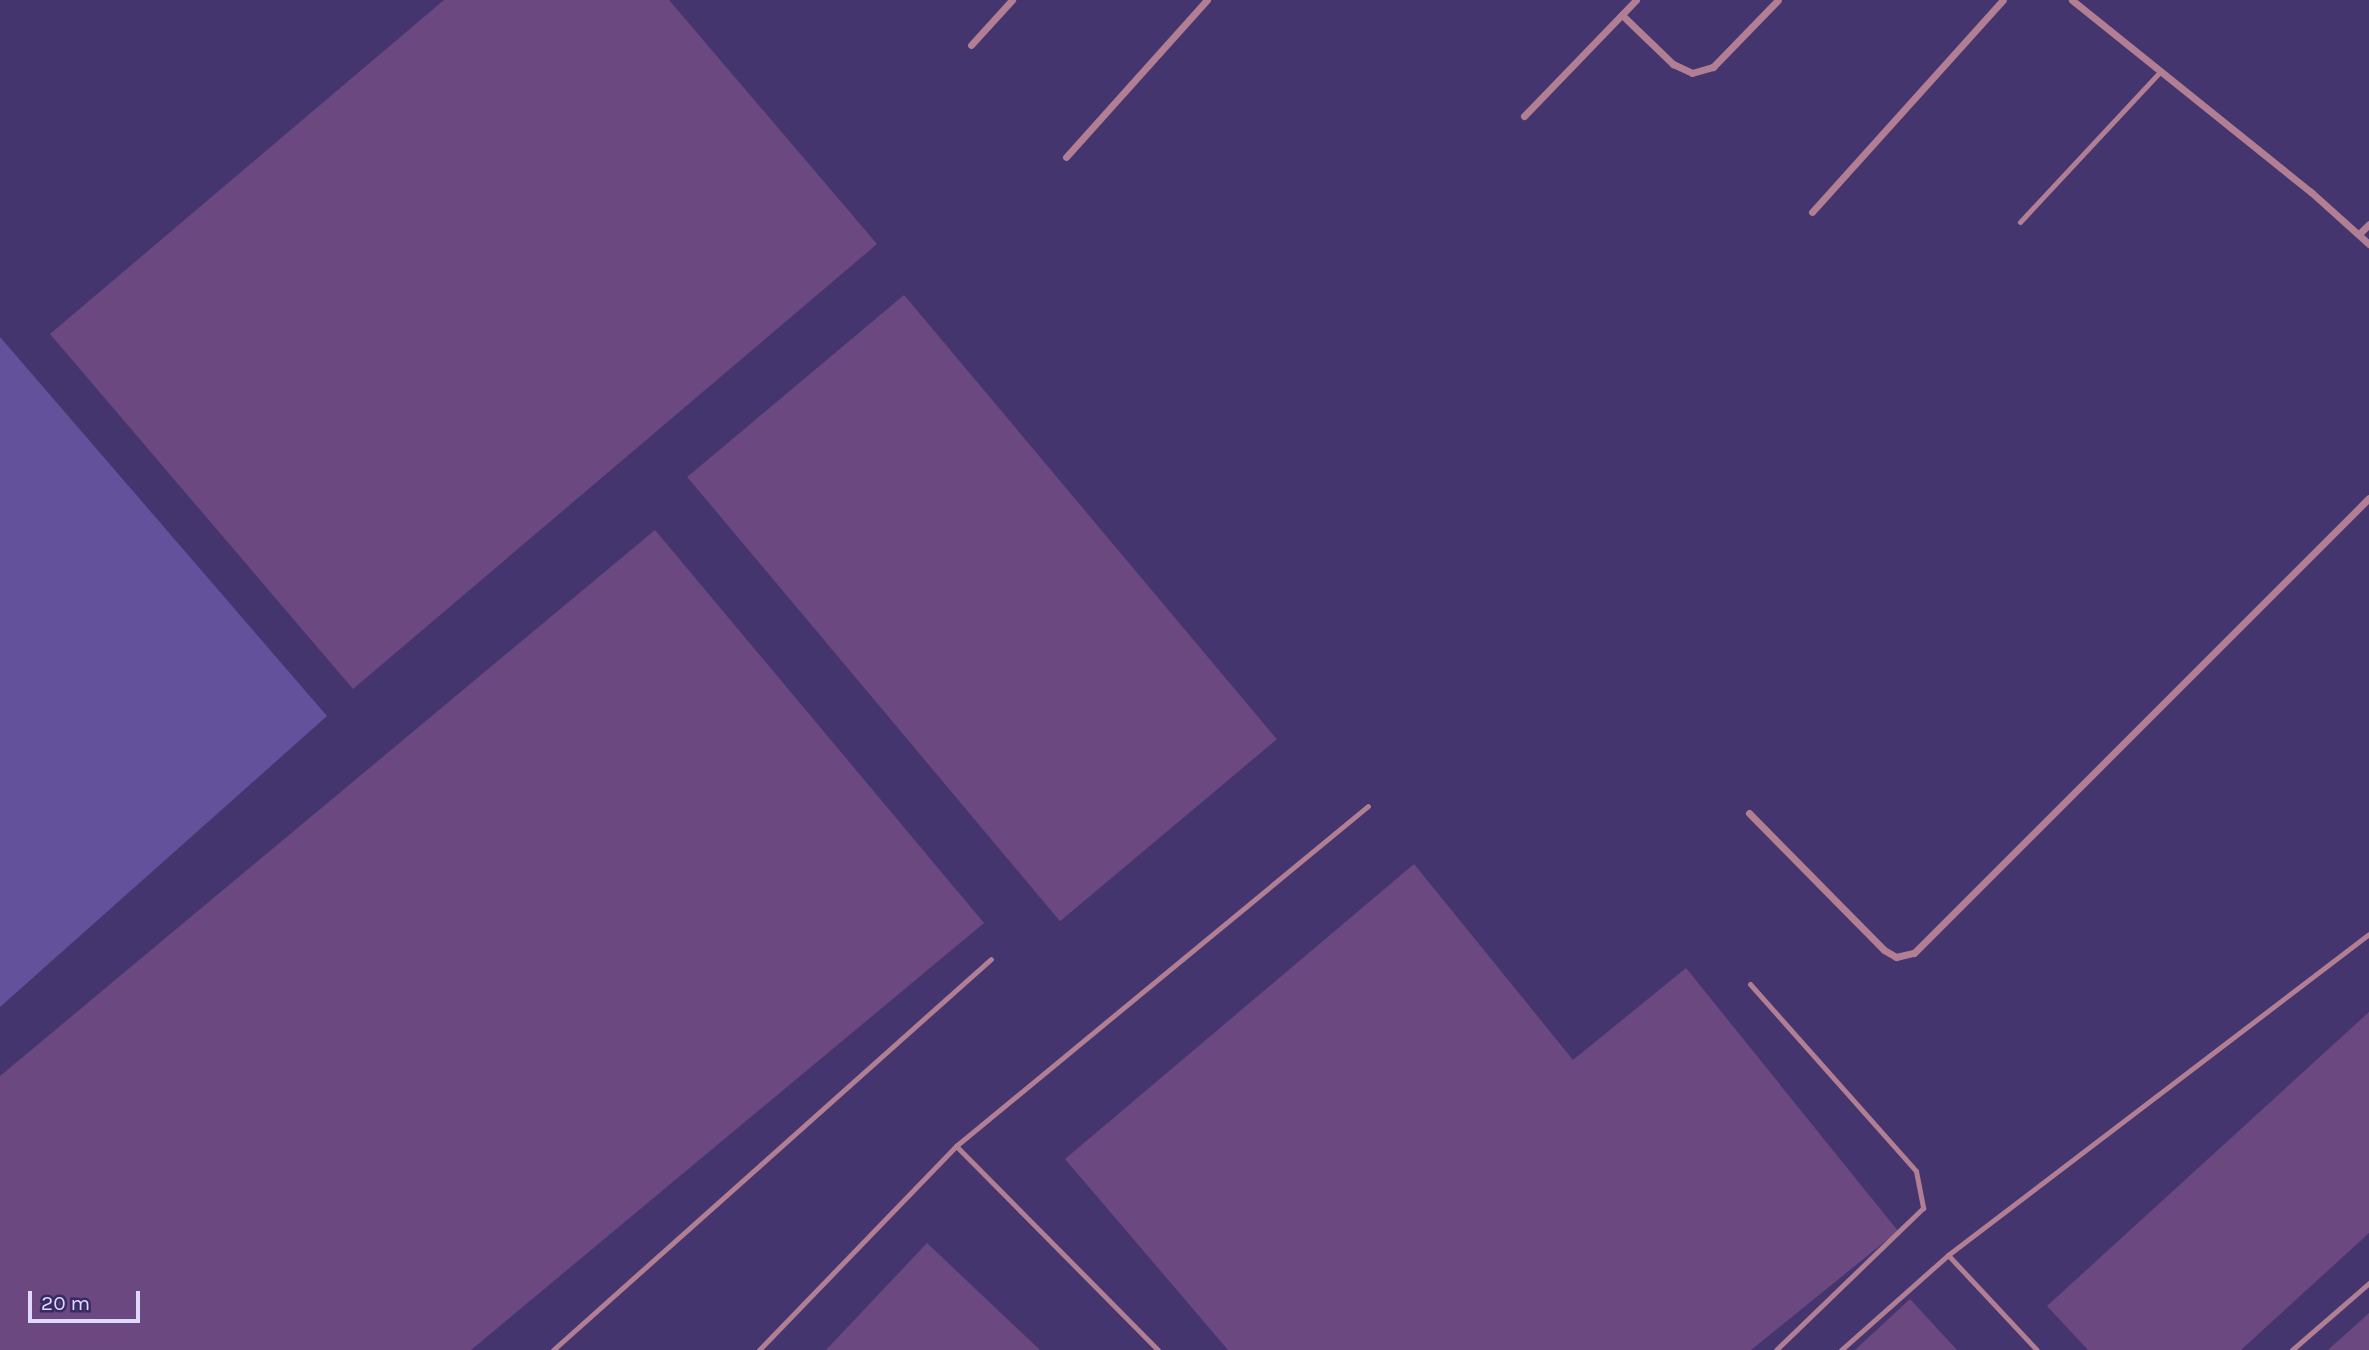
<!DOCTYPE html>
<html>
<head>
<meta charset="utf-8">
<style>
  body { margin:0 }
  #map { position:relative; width:2369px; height:1350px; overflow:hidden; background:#44356f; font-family:Karla,sans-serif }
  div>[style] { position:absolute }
  .green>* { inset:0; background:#63529b }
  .building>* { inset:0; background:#6c4880; transform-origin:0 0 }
  .service>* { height:5px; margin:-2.5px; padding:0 2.5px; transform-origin:2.5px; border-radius:2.5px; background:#b17e93 }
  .minor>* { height:7px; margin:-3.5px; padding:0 3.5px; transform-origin:3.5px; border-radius:3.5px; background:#b17e93 }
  span { translate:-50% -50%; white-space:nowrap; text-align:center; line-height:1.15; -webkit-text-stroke:5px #392a63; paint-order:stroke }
  .scale { position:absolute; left:28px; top:1291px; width:112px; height:32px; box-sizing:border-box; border:4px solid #dfd9fd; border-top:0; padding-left:9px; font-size:21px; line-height:24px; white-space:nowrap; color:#dfd9fd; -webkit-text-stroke:5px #392a63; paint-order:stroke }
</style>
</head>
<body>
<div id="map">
  <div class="green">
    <div style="clip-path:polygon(0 337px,327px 716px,0 1007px)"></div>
  </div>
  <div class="building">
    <div style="clip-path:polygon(444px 0,669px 0,877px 244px,353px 689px,50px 334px)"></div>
    <div style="left:904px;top:295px;width:580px;height:283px;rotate:50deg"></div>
    <div style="clip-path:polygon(655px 530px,984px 923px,471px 1350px,0 1350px,0 1076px)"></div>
    <div style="clip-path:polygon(1414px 864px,1573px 1060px,1686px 968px,1898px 1231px,1751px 1350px,1228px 1350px,1065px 1159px)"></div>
    <div style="clip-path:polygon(2369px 1012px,2369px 1233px,2241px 1350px,2088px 1350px,2047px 1306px)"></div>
    <div style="clip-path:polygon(927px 1243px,1040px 1350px,826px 1350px)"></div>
    <div style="clip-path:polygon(1910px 1299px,1957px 1350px,1855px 1350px)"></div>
    <div style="clip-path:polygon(2369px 1313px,2369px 1350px,2328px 1350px)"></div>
  </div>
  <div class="service">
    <div style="left:2020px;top:222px;width:205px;rotate:-47deg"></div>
    <div style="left:1750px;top:984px;width:250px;rotate:48.4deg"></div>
    <div style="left:1916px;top:1171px;width:38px;rotate:79deg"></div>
    <div style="left:1923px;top:1208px;width:204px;rotate:136deg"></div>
    <div style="left:1948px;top:1255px;width:130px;rotate:46.9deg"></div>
    <div style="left:553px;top:1350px;width:587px;rotate:-41.76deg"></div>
    <div style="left:759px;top:1350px;width:284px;rotate:-46deg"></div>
    <div style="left:1158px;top:1350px;width:287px;rotate:-134.7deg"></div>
    <div style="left:956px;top:1146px;width:534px;rotate:-39.53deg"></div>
    <div style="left:1841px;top:1350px;width:143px;rotate:-41.6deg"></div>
    <div style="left:1948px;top:1255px;width:529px;rotate:-37.32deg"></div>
    <div style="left:2292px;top:1350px;width:102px;rotate:-41deg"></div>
  </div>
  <div class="minor">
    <div style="left:2072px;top:0;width:307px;rotate:38.8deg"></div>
    <div style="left:2311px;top:192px;width:78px;rotate:41.9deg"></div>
    <div style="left:1622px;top:15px;width:71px;rotate:43.9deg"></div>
    <div style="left:1673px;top:64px;width:21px;rotate:25deg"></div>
    <div style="left:1692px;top:73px;width:22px;rotate:-16deg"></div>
    <div style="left:1713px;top:67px;width:93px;rotate:-45.9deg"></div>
    <div style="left:971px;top:45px;width:61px;rotate:-47.7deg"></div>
    <div style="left:1524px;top:116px;width:161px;rotate:-46deg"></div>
    <div style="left:1066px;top:157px;width:211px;rotate:-48.1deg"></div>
    <div style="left:1812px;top:212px;width:285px;rotate:-48deg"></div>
    <div style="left:2359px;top:234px;width:14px;rotate:-45deg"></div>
    <div style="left:1749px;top:813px;width:192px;rotate:45.4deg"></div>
    <div style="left:1884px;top:950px;width:14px;rotate:30deg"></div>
    <div style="left:1896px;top:957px;width:18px;rotate:-13deg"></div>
    <div style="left:1914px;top:953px;width:643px;rotate:-45deg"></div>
  </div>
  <div class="scale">20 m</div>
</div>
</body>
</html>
